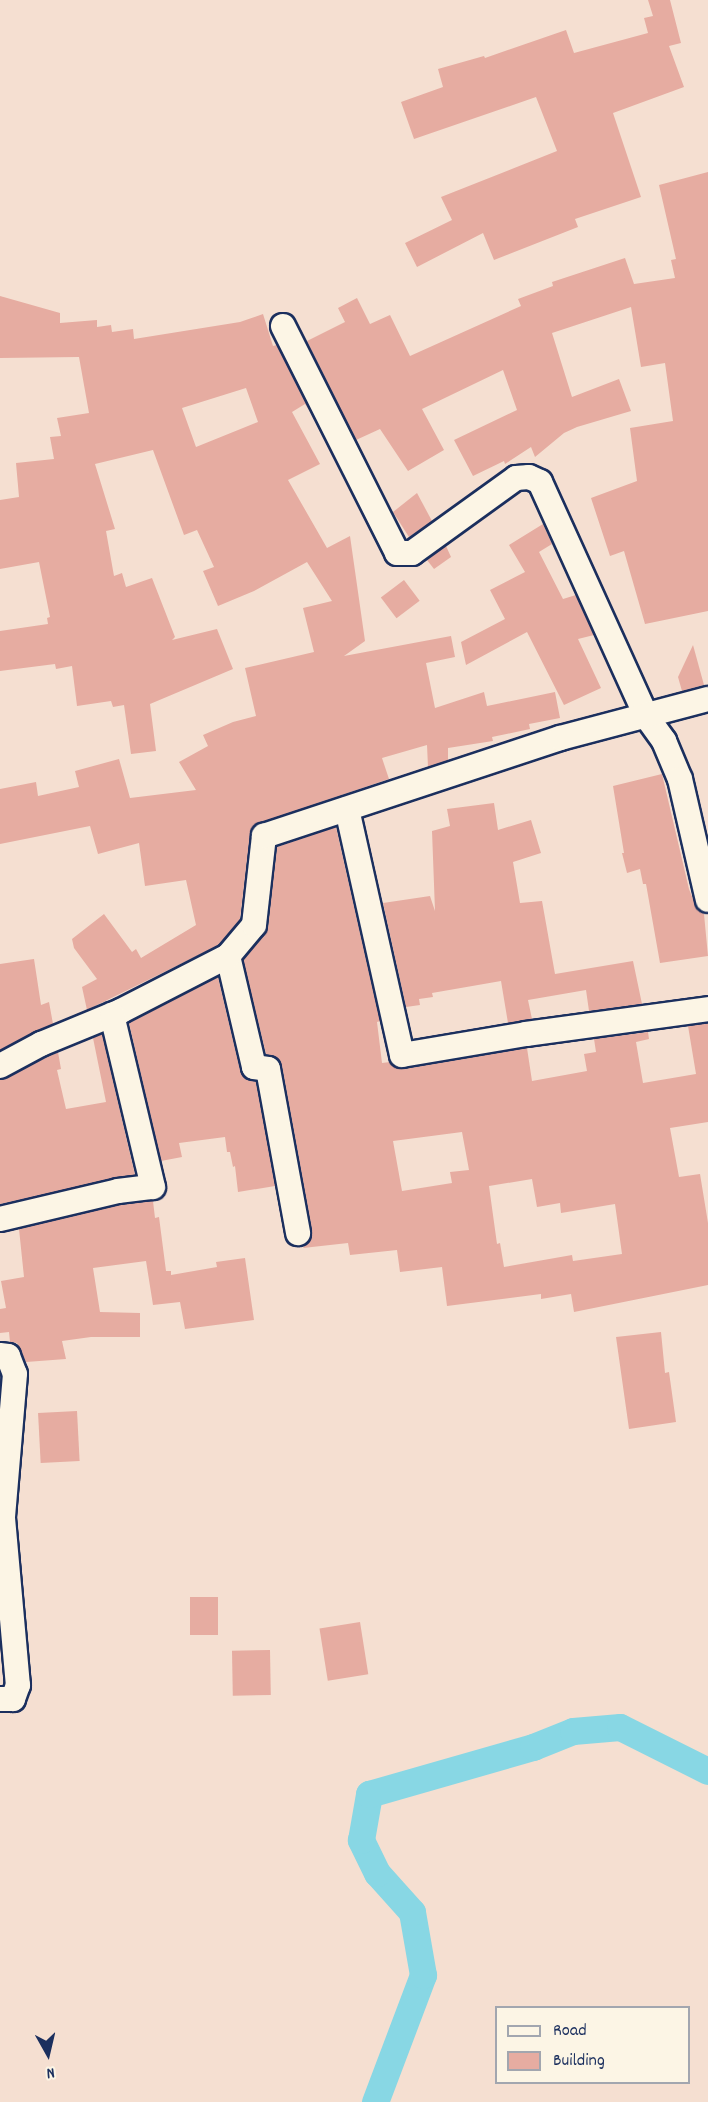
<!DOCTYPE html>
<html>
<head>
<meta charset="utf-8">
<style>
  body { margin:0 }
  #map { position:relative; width:708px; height:2102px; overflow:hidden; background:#f5dfd1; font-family:Dekko,sans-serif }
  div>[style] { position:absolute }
  .canal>* { height:27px; margin:-13.5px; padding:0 13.5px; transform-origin:13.5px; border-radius:13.5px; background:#88d7e4 }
  .building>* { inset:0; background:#e6aca1; transform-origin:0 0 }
  .roads { filter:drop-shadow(2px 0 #1b2f5e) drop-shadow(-2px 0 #1b2f5e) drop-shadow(0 2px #1b2f5e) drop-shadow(0 -2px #1b2f5e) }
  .minor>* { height:24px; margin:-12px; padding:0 12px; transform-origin:12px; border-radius:12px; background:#fcf5e5 }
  span { translate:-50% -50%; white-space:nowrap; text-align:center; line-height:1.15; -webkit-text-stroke:4.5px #fcf5e5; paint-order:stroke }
  .legend { position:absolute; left:495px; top:2006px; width:195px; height:78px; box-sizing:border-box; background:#fcf5e5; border:2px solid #a2a6af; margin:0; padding:8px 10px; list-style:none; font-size:18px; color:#1b2f5e }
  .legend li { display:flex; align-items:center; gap:12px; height:30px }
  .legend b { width:30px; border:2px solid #a2a6af }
  .north { position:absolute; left:18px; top:2024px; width:60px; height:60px; -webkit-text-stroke:4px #fcf5e5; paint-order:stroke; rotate:172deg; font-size:16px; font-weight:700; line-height:24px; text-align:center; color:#1b2f5e }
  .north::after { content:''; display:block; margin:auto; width:21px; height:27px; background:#1b2f5e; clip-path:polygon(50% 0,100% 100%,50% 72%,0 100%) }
</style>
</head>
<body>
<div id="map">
  <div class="canal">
    <div style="left:375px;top:2102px;width:136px;rotate:-69.3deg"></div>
    <div style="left:423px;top:1975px;width:64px;rotate:-99.9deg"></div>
    <div style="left:412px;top:1912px;width:52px;rotate:-131.9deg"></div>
    <div style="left:377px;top:1873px;width:37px;rotate:-116deg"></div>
    <div style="left:361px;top:1840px;width:47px;rotate:-80.1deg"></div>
    <div style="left:369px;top:1794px;width:171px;rotate:-16deg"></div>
    <div style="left:533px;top:1747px;width:43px;rotate:-21.8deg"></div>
    <div style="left:573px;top:1731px;width:47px;rotate:-4.9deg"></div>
    <div style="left:620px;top:1727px;width:98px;rotate:26.6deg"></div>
  </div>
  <div class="building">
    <div style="clip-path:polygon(648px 0,670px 0,681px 43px,669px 46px,684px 87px,613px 113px,641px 197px,575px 219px,578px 227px,494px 260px,483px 233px,417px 267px,405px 243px,452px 220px,441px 197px,557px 151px,536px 97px,414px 139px,401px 102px,443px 87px,438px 69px,484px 56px,485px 58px,566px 30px,574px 53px,648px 33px,644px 18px,653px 16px)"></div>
    <div style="clip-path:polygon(708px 172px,708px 611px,645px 624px,624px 551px,610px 556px,591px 498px,637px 481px,630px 428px,673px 421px,665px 363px,641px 367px,631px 307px,552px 333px,572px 397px,619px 379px,631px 411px,577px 427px,564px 433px,535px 457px,531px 447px,505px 464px,504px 461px,473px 476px,454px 440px,517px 410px,503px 370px,422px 409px,444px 450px,408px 471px,380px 429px,356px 440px,307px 341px,345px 322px,338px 308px,357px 298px,370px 324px,390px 315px,410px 356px,521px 306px,518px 299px,553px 286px,552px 282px,625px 258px,634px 284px,675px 278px,671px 260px,676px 259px,659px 185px)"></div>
    <div style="clip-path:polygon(evenodd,0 296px,60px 313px,60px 323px,97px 320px,97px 327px,111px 325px,112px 332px,133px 329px,134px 339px,240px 322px,263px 314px,273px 346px,277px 345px,309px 410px,305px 404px,292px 412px,320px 464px,288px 480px,327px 548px,350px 536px,365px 641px,344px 656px,451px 636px,455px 657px,426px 663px,435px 708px,484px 692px,487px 706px,555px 692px,560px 718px,529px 724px,530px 729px,492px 737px,493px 741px,448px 748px,448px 760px,428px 767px,427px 745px,382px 758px,389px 779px,259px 823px,250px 834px,240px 919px,219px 945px,87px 1010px,82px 987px,97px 979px,74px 948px,72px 939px,104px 914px,132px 952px,136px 949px,141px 958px,196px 925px,186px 880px,145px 886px,139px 843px,98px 854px,90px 826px,0 844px,0 789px,36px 782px,38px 796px,79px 787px,75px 771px,119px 759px,130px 798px,196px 790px,179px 762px,208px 746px,203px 735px,233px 722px,256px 716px,245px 668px,314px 652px,303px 608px,332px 601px,307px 562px,254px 591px,218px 606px,203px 571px,214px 567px,197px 530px,184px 535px,153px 450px,95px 464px,115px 529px,106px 531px,114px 576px,122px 573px,126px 587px,152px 578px,175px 637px,172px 640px,217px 629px,233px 669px,150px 704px,156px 751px,131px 754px,124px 705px,113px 707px,111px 701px,77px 706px,72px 666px,56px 669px,55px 664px,0 671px,0 631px,48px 624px,47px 618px,50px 617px,39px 562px,0 569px,0 500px,19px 497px,16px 463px,54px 459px,50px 437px,61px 436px,57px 418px,89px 413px,79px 357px,0 358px,0 296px,246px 388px,258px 422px,196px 447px,182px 408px,246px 388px)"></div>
    <div style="clip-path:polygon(417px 493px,432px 521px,409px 537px,393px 512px)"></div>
    <div style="clip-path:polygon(543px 524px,552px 544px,539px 552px,563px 599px,576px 595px,594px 635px,578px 639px,601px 688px,564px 705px,527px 632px,466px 665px,461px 642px,505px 619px,490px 590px,525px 572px,509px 545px)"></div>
    <div style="clip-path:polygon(446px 546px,451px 557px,434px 569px,427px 560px)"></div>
    <div style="left:404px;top:580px;width:26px;height:29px;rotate:53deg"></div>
    <div style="clip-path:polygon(693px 645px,704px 685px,682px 691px,678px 677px)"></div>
    <div style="clip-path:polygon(662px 774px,689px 889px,697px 909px,704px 914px,708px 956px,660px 963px,646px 884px,643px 884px,640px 869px,627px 873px,622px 853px,624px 853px,613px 786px)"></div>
    <div style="clip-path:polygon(494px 803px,498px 830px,531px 820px,541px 853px,513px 862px,520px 903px,542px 901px,555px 974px,633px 961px,642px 1004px,589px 1011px,586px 990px,528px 1000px,532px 1019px,508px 1023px,501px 981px,432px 993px,433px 997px,419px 999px,420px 1005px,406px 1007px,383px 903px,430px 896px,435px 911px,432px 831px,450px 826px,447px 809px)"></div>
    <div style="clip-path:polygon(evenodd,336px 827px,380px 1021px,377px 1022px,382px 1063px,390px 1062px,397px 1068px,404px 1069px,527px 1048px,532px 1081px,587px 1071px,584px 1054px,596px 1052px,594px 1039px,648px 1032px,649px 1039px,636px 1042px,643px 1083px,696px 1074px,688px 1026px,708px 1023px,708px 1122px,670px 1128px,679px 1177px,700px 1174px,708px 1223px,708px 1285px,574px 1312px,571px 1294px,541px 1299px,541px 1294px,447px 1306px,442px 1267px,400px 1272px,397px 1250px,350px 1255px,348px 1243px,303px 1248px,311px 1238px,312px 1230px,282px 1066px,277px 1058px,266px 1054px,243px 960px,268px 927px,277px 847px,336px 827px,462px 1132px,469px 1170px,450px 1172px,452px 1183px,402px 1191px,393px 1141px,462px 1132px,336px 827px,532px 1179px,537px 1207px,560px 1203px,561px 1213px,615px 1204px,622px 1254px,573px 1261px,572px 1255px,504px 1267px,500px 1243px,497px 1244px,489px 1186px,532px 1179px)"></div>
    <div style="clip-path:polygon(34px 959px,41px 1005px,49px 1002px,53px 1024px,0 1050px,0 964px)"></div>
    <div style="clip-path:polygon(218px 977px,240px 1070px,245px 1078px,256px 1082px,275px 1186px,238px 1192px,235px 1166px,233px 1167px,230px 1152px,227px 1152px,225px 1137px,179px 1143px,182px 1157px,161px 1161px,129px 1023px)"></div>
    <div style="clip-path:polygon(102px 1034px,135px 1175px,0 1204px,0 1080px,58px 1052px,61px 1069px,57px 1070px,66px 1109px,106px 1102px,93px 1038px)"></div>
    <div style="clip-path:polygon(153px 1201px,155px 1218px,159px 1217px,166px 1271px,171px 1271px,171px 1275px,217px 1267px,216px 1262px,245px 1258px,254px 1320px,185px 1329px,180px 1302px,153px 1305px,146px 1261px,93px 1268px,100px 1312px,140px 1313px,140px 1337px,91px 1337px,62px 1341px,66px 1359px,26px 1362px,17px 1343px,10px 1342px,9px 1332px,0 1333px,0 1309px,6px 1308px,1px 1281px,24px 1277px,19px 1229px,120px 1205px)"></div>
    <div style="clip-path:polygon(661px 1332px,665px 1373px,669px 1372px,676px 1422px,629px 1429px,616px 1337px)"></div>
    <div style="left:77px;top:1411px;width:50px;height:39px;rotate:87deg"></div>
    <div style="left:190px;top:1597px;width:28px;height:38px"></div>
    <div style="left:360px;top:1622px;width:53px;height:41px;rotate:81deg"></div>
    <div style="left:270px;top:1650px;width:45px;height:38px;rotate:89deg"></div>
  </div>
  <div class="roads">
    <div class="minor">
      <div style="left:283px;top:326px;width:254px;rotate:63.3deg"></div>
      <div style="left:397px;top:553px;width:15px"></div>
      <div style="left:412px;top:553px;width:128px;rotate:-35.8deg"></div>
      <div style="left:516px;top:478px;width:13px;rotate:-4deg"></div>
      <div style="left:529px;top:477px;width:12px;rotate:24deg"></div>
      <div style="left:540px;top:482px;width:257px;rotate:65.6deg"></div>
      <div style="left:646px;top:716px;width:31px;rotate:54deg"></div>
      <div style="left:664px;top:741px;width:41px;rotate:67.2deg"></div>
      <div style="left:680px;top:779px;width:124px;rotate:77deg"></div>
      <div style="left:347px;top:809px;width:252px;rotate:77.4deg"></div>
      <div style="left:402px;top:1055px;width:126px;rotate:-9.6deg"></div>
      <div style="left:526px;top:1034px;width:184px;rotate:-7.8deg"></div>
      <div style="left:228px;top:956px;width:114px;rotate:76.8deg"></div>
      <div style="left:254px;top:1067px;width:14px;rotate:8deg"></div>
      <div style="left:268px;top:1069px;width:167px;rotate:79.6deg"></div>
      <div style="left:0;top:1066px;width:47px;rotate:-28.2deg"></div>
      <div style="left:41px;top:1044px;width:87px;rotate:-22.4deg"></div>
      <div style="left:121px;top:1011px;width:120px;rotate:-27.2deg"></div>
      <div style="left:228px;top:956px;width:40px;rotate:-50deg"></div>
      <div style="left:254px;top:925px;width:90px;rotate:-83.6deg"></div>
      <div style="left:264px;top:836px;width:312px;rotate:-18.3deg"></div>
      <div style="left:560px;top:738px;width:153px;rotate:-14.8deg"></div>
      <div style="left:0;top:1219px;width:121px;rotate:-13.3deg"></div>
      <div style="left:118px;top:1191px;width:35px;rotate:-7deg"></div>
      <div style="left:153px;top:1187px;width:177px;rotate:-103.4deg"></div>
      <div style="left:0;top:1355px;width:8px;rotate:7deg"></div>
      <div style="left:8px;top:1356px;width:19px;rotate:69deg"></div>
      <div style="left:15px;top:1374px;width:144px;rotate:94.8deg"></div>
      <div style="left:3px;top:1518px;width:168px;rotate:84.9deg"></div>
      <div style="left:18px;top:1685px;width:15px;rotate:110deg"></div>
      <div style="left:13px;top:1699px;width:13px;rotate:180deg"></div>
    </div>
  </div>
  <ul class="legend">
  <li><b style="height:8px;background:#fcf5e5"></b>Road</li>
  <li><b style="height:16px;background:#e6aca1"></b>Building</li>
  </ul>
  <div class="north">N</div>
</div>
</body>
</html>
